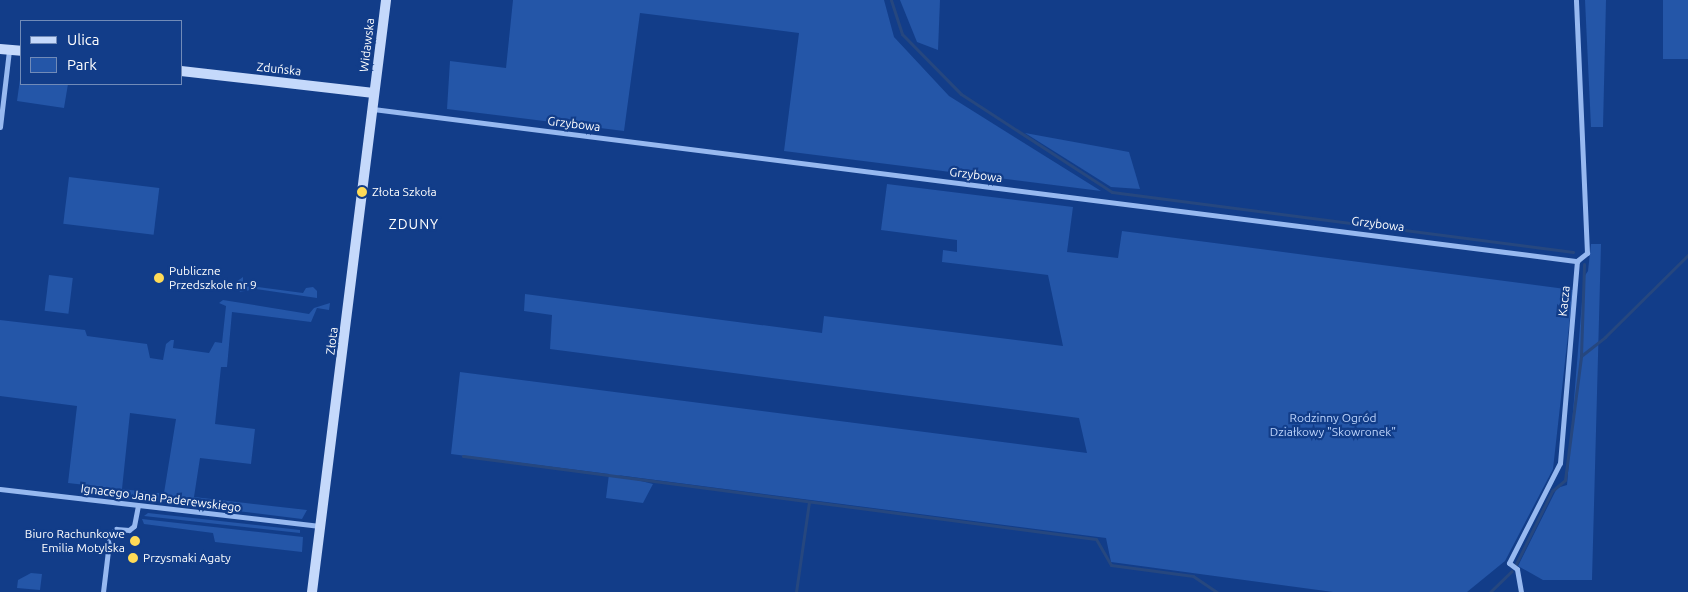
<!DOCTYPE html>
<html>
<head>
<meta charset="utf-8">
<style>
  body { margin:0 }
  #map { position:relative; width:1688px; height:592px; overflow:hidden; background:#123d89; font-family:Ubuntu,sans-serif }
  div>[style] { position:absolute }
  .green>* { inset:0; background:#2456a8; transform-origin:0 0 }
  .stream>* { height:3px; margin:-1.5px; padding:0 1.5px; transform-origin:1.5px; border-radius:1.5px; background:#26477f }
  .street>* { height:5px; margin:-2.5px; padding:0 2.5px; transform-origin:2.5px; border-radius:2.5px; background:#97b9f0 }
  .secondary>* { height:10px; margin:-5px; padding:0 5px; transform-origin:5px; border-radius:5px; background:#c5d9fb }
  .dots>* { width:14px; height:14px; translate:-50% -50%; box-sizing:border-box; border:2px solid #123d89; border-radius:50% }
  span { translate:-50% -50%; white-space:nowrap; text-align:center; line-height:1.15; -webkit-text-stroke:4.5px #123d89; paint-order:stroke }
  .street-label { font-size:12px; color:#fff }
  .poi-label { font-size:12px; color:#fff }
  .left { translate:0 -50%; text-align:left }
  .right { translate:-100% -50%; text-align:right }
  .park-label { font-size:12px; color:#bed5fc }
  .neighbourhood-label { font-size:14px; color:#fff; letter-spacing:1px }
  .legend { position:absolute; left:20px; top:20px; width:162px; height:65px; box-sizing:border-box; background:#123d89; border:1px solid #718bb8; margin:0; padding:6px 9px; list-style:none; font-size:15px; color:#fff }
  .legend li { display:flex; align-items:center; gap:10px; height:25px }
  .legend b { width:25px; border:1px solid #718bb8 }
</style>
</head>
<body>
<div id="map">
  <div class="green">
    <div style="clip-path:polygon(513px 0,884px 0,894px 37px,949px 96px,1101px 191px,784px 151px,799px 33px,640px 13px,624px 131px,447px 109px,450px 61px,506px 68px)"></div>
    <div style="clip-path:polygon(900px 0,940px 0,938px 50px,917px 42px)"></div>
    <div style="clip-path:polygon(1585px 0,1606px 0,1603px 127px,1591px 127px)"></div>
    <div style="left:1663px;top:0;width:25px;height:59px"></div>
    <div style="clip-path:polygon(21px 72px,21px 84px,68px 84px,64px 108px,17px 101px)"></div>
    <div style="clip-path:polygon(1025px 133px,1129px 152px,1140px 189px,1111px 187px)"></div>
    <div style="left:69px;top:177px;width:91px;height:47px;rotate:7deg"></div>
    <div style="clip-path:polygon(887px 184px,1073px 207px,1067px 252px,1118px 258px,1122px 231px,1573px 290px,1553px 469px,1505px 561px,1467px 592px,1333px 592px,1111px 562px,1106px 538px,617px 475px,653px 484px,643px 503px,606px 498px,609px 474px,451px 454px,460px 372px,1087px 453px,1079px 418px,550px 349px,552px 315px,524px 311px,525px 294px,822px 333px,824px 316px,1063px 346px,1048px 275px,942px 262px,943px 250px,957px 252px,957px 240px,881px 230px)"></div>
    <div style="clip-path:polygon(1591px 244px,1601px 244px,1592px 580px,1543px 580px,1518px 566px,1557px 488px,1567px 485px,1584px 277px,1588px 271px)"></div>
    <div style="left:49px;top:275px;width:24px;height:36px;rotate:7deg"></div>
    <div style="clip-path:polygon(243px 277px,243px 285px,303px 293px,306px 288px,313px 287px,317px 291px,317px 298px,256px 289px,240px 292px,236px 282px)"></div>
    <div style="clip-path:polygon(223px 300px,309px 314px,314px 308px,330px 303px,329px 310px,317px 308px,311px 322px,232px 312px,227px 367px,221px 367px,215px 424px,255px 429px,251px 464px,200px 458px,194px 497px,307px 510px,302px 519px,156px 501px,156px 493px,164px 493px,176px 419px,130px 413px,122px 489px,148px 492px,144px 500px,122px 499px,121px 489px,68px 483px,77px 406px,0 396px,0 320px,85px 330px,87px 336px,147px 344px,150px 358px,163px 360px,166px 344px,171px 340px,174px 340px,173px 348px,209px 353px,215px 342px,222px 343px,226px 306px,219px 303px)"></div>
    <div style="clip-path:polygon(148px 513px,300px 530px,300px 533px,144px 516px)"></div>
    <div style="clip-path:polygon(142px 519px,303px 537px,302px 552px,215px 542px,213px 533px,144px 524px)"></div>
    <div style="clip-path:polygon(31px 573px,42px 574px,40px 590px,17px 588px,18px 580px)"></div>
  </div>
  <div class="stream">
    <div style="left:891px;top:0;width:36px;rotate:72deg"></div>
    <div style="left:902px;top:34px;width:84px;rotate:45.5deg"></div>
    <div style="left:961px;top:94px;width:180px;rotate:33deg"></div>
    <div style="left:1112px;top:192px;width:465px;rotate:7.4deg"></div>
    <div style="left:1581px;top:356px;width:92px;rotate:-88.1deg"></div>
    <div style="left:463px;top:456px;width:638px;rotate:7.47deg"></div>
    <div style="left:1096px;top:539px;width:30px;rotate:60deg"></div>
    <div style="left:1111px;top:565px;width:83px;rotate:7.6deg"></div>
    <div style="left:1193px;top:576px;width:29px;rotate:34deg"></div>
    <div style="left:1516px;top:564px;width:81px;rotate:-63.7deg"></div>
    <div style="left:1552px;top:491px;width:17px;rotate:-40deg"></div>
    <div style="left:1565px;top:480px;width:125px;rotate:-82.6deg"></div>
    <div style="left:1581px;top:356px;width:31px;rotate:-38deg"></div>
    <div style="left:1605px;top:337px;width:117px;rotate:-44.7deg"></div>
    <div style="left:796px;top:592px;width:91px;rotate:-81.8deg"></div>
    <div style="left:1490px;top:592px;width:30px;rotate:-44deg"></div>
  </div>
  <div class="street">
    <div style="left:373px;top:109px;width:1214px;rotate:7.2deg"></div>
    <div style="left:0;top:127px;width:78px;rotate:-83.3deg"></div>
    <div style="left:0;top:489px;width:322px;rotate:6.6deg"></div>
    <div style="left:103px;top:592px;width:58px;rotate:-83.1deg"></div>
    <div style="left:110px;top:534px;width:8px;rotate:-40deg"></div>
    <div style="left:116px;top:529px;width:13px;rotate:4deg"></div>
    <div style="left:129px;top:530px;width:6px;rotate:-39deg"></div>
    <div style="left:134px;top:526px;width:21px;rotate:-79deg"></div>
    <div style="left:1521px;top:592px;width:23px;rotate:-100deg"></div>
    <div style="left:1517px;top:569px;width:10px;rotate:-143deg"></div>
    <div style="left:1509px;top:563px;width:112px;rotate:-63deg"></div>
    <div style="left:1560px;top:463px;width:203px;rotate:-85.2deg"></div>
    <div style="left:1577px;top:261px;width:13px;rotate:-39deg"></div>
    <div style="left:1587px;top:253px;width:253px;rotate:-92.5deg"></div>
  </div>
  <div class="secondary">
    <div style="left:0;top:49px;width:21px;rotate:5deg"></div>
    <div style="left:181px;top:71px;width:194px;rotate:6.5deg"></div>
    <div style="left:312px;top:592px;width:597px;rotate:-82.87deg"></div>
  </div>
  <div class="dots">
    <div style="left:362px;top:192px;background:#ffdb57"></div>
    <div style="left:159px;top:278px;background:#ffdb57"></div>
    <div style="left:135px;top:541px;background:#ffdb57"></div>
    <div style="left:133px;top:558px;background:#ffdb57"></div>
  </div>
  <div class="street-label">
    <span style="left:367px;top:45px;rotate:-83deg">Widawska</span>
    <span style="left:279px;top:69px;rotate:6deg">Zduńska</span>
    <span style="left:574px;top:124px;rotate:7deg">Grzybowa</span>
    <span style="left:976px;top:175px;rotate:7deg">Grzybowa</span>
    <span style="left:1378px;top:224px;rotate:7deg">Grzybowa</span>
    <span style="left:1564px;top:301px;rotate:-84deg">Kacza</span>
    <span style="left:332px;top:341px;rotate:-83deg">Złota</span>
    <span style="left:161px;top:498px;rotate:7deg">Ignacego Jana Paderewskiego</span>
  </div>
  <div class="poi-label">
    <span class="left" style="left:372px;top:192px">Złota Szkoła</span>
    <span class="left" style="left:169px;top:278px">Publiczne<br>Przedszkole nr 9</span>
    <span class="right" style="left:125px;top:541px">Biuro Rachunkowe<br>Emilia Motylska</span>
    <span class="left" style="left:143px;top:558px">Przysmaki Agaty</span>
  </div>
  <div class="park-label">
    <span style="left:1333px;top:425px">Rodzinny Ogród<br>Działkowy "Skowronek"</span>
  </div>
  <div class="neighbourhood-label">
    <span style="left:414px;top:224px">ZDUNY</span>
  </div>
  <ul class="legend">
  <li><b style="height:6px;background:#c5d9fb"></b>Ulica</li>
  <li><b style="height:14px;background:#2456a8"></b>Park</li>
  </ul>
</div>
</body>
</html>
